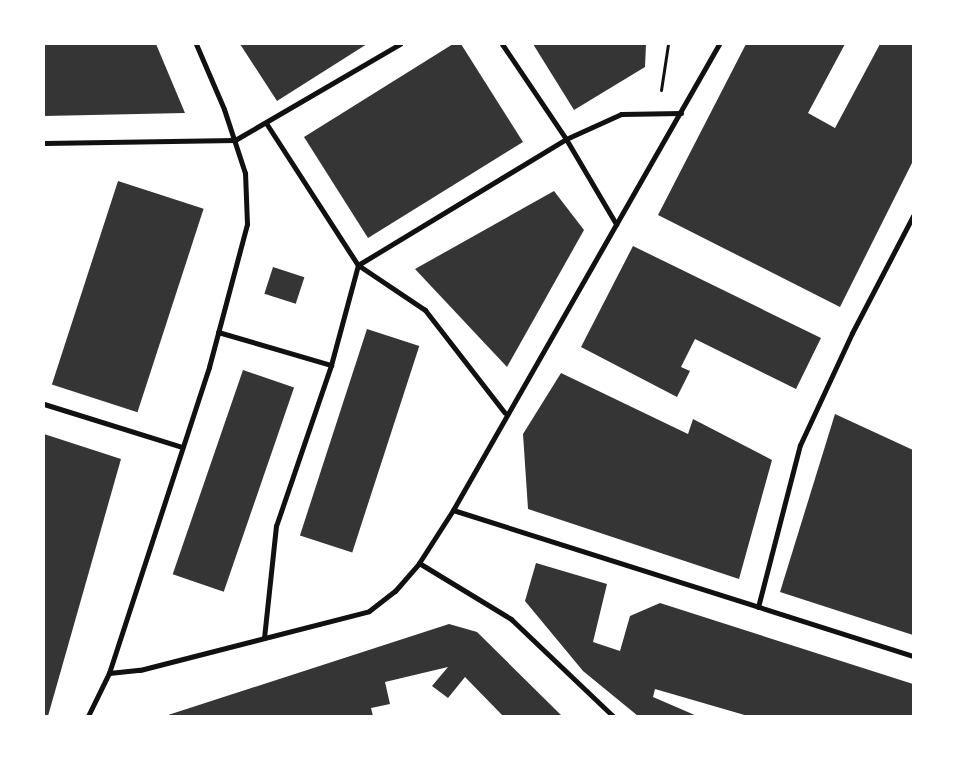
<!DOCTYPE html>
<html>
<head>
<meta charset="utf-8">
<style>
  body { margin:0 }
  #map { position:relative; width:957px; height:760px; overflow:hidden; background:#fff; font-family:"Exo 2",sans-serif }
  div>[style] { position:absolute }
  .building>* { inset:0; background:#353535; transform-origin:0 0 }
  .path>* { height:3px; margin:-1.5px; padding:0 1.5px; transform-origin:1.5px; border-radius:1.5px; background:#111 }
  .minor>* { height:5px; margin:-2.5px; padding:0 2.5px; transform-origin:2.5px; border-radius:2.5px; background:#111 }
  span { translate:-50% -50%; white-space:nowrap; text-align:center; line-height:1.15; -webkit-text-stroke:4.5px #fff; paint-order:stroke }
  .frame { position:absolute; inset:0; border:45px solid #fff; pointer-events:none }
</style>
</head>
<body>
<div id="map">
  <div class="building">
    <div style="clip-path:polygon(44px 44px,156px 44px,185px 113px,44px 116px)"></div>
    <div style="clip-path:polygon(240px 44px,367px 44px,277px 101px)"></div>
    <div style="clip-path:polygon(453px 44px,461px 44px,523px 142px,368px 238px,304px 137px)"></div>
    <div style="clip-path:polygon(533px 44px,646px 44px,645px 67px,574px 110px)"></div>
    <div style="clip-path:polygon(746px 44px,845px 44px,808px 113px,835px 128px,880px 44px,913px 44px,913px 161px,840px 307px,658px 215px)"></div>
    <div style="left:118px;top:181px;width:90px;height:214px;rotate:18deg"></div>
    <div style="clip-path:polygon(554px 191px,584px 230px,507px 367px,415px 269px)"></div>
    <div style="clip-path:polygon(633px 246px,821px 338px,796px 389px,695px 339px,681px 367px,690px 371px,677px 397px,581px 347px)"></div>
    <div style="left:273px;top:267px;width:33px;height:28px;rotate:18deg"></div>
    <div style="left:367px;top:329px;width:55px;height:217px;rotate:18deg"></div>
    <div style="left:243px;top:370px;width:54px;height:216px;rotate:19deg"></div>
    <div style="clip-path:polygon(561px 373px,688px 434px,693px 419px,772px 460px,739px 579px,528px 509px,523px 434px)"></div>
    <div style="clip-path:polygon(835px 414px,913px 450px,913px 635px,780px 592px)"></div>
    <div style="clip-path:polygon(44px 434px,121px 459px,48px 716px,44px 716px)"></div>
    <div style="clip-path:polygon(536px 563px,607px 584px,593px 642px,620px 651px,630px 616px,660px 603px,913px 684px,913px 716px,748px 716px,655px 689px,653px 697px,697px 716px,638px 716px,583px 671px,525px 601px)"></div>
    <div style="clip-path:polygon(449px 624px,477px 632px,562px 716px,503px 716px,465px 677px,448px 698px,432px 686px,448px 667px,385px 682px,390px 704px,371px 708px,373px 716px,165px 716px)"></div>
  </div>
  <div class="path">
    <div style="left:661px;top:90px;width:47px;rotate:-81.3deg"></div>
  </div>
  <div class="minor">
    <div style="left:502px;top:44px;width:115px;rotate:56deg"></div>
    <div style="left:566px;top:139px;width:99px;rotate:59.5deg"></div>
    <div style="left:266px;top:123px;width:169px;rotate:57.1deg"></div>
    <div style="left:358px;top:265px;width:81px;rotate:33.9deg"></div>
    <div style="left:425px;top:310px;width:130px;rotate:52.2deg"></div>
    <div style="left:44px;top:143px;width:191px;rotate:-0.9deg"></div>
    <div style="left:235px;top:140px;width:191px;rotate:-30.2deg"></div>
    <div style="left:218px;top:332px;width:118px;rotate:16.3deg"></div>
    <div style="left:44px;top:404px;width:145px;rotate:17.3deg"></div>
    <div style="left:453px;top:510px;width:483px;rotate:17.6deg"></div>
    <div style="left:419px;top:563px;width:108px;rotate:31.3deg"></div>
    <div style="left:511px;top:619px;width:141px;rotate:43.6deg"></div>
    <div style="left:758px;top:607px;width:167px;rotate:-75.5deg"></div>
    <div style="left:800px;top:445px;width:123px;rotate:-65.1deg"></div>
    <div style="left:852px;top:333px;width:132px;rotate:-62.5deg"></div>
    <div style="left:264px;top:638px;width:113px;rotate:-83.9deg"></div>
    <div style="left:276px;top:526px;width:170px;rotate:-71.1deg"></div>
    <div style="left:331px;top:365px;width:104px;rotate:-74.9deg"></div>
    <div style="left:358px;top:265px;width:243px;rotate:-31.2deg"></div>
    <div style="left:566px;top:139px;width:60px;rotate:-24.4deg"></div>
    <div style="left:621px;top:114px;width:60px;rotate:-1deg"></div>
    <div style="left:109px;top:673px;width:31px;rotate:-6deg"></div>
    <div style="left:140px;top:670px;width:236px;rotate:-14.4deg"></div>
    <div style="left:369px;top:611px;width:33px;rotate:-38deg"></div>
    <div style="left:395px;top:591px;width:37px;rotate:-49deg"></div>
    <div style="left:419px;top:563px;width:63px;rotate:-57.3deg"></div>
    <div style="left:453px;top:510px;width:537px;rotate:-60.28deg"></div>
    <div style="left:88px;top:716px;width:48px;rotate:-64deg"></div>
    <div style="left:109px;top:673px;width:322px;rotate:-71.9deg"></div>
    <div style="left:209px;top:367px;width:148px;rotate:-75.1deg"></div>
    <div style="left:247px;top:224px;width:51px;rotate:-92.2deg"></div>
    <div style="left:245px;top:173px;width:67px;rotate:-108.2deg"></div>
    <div style="left:224px;top:109px;width:71px;rotate:-113.3deg"></div>
  </div>
  <div class="frame"></div>
</div>
</body>
</html>
